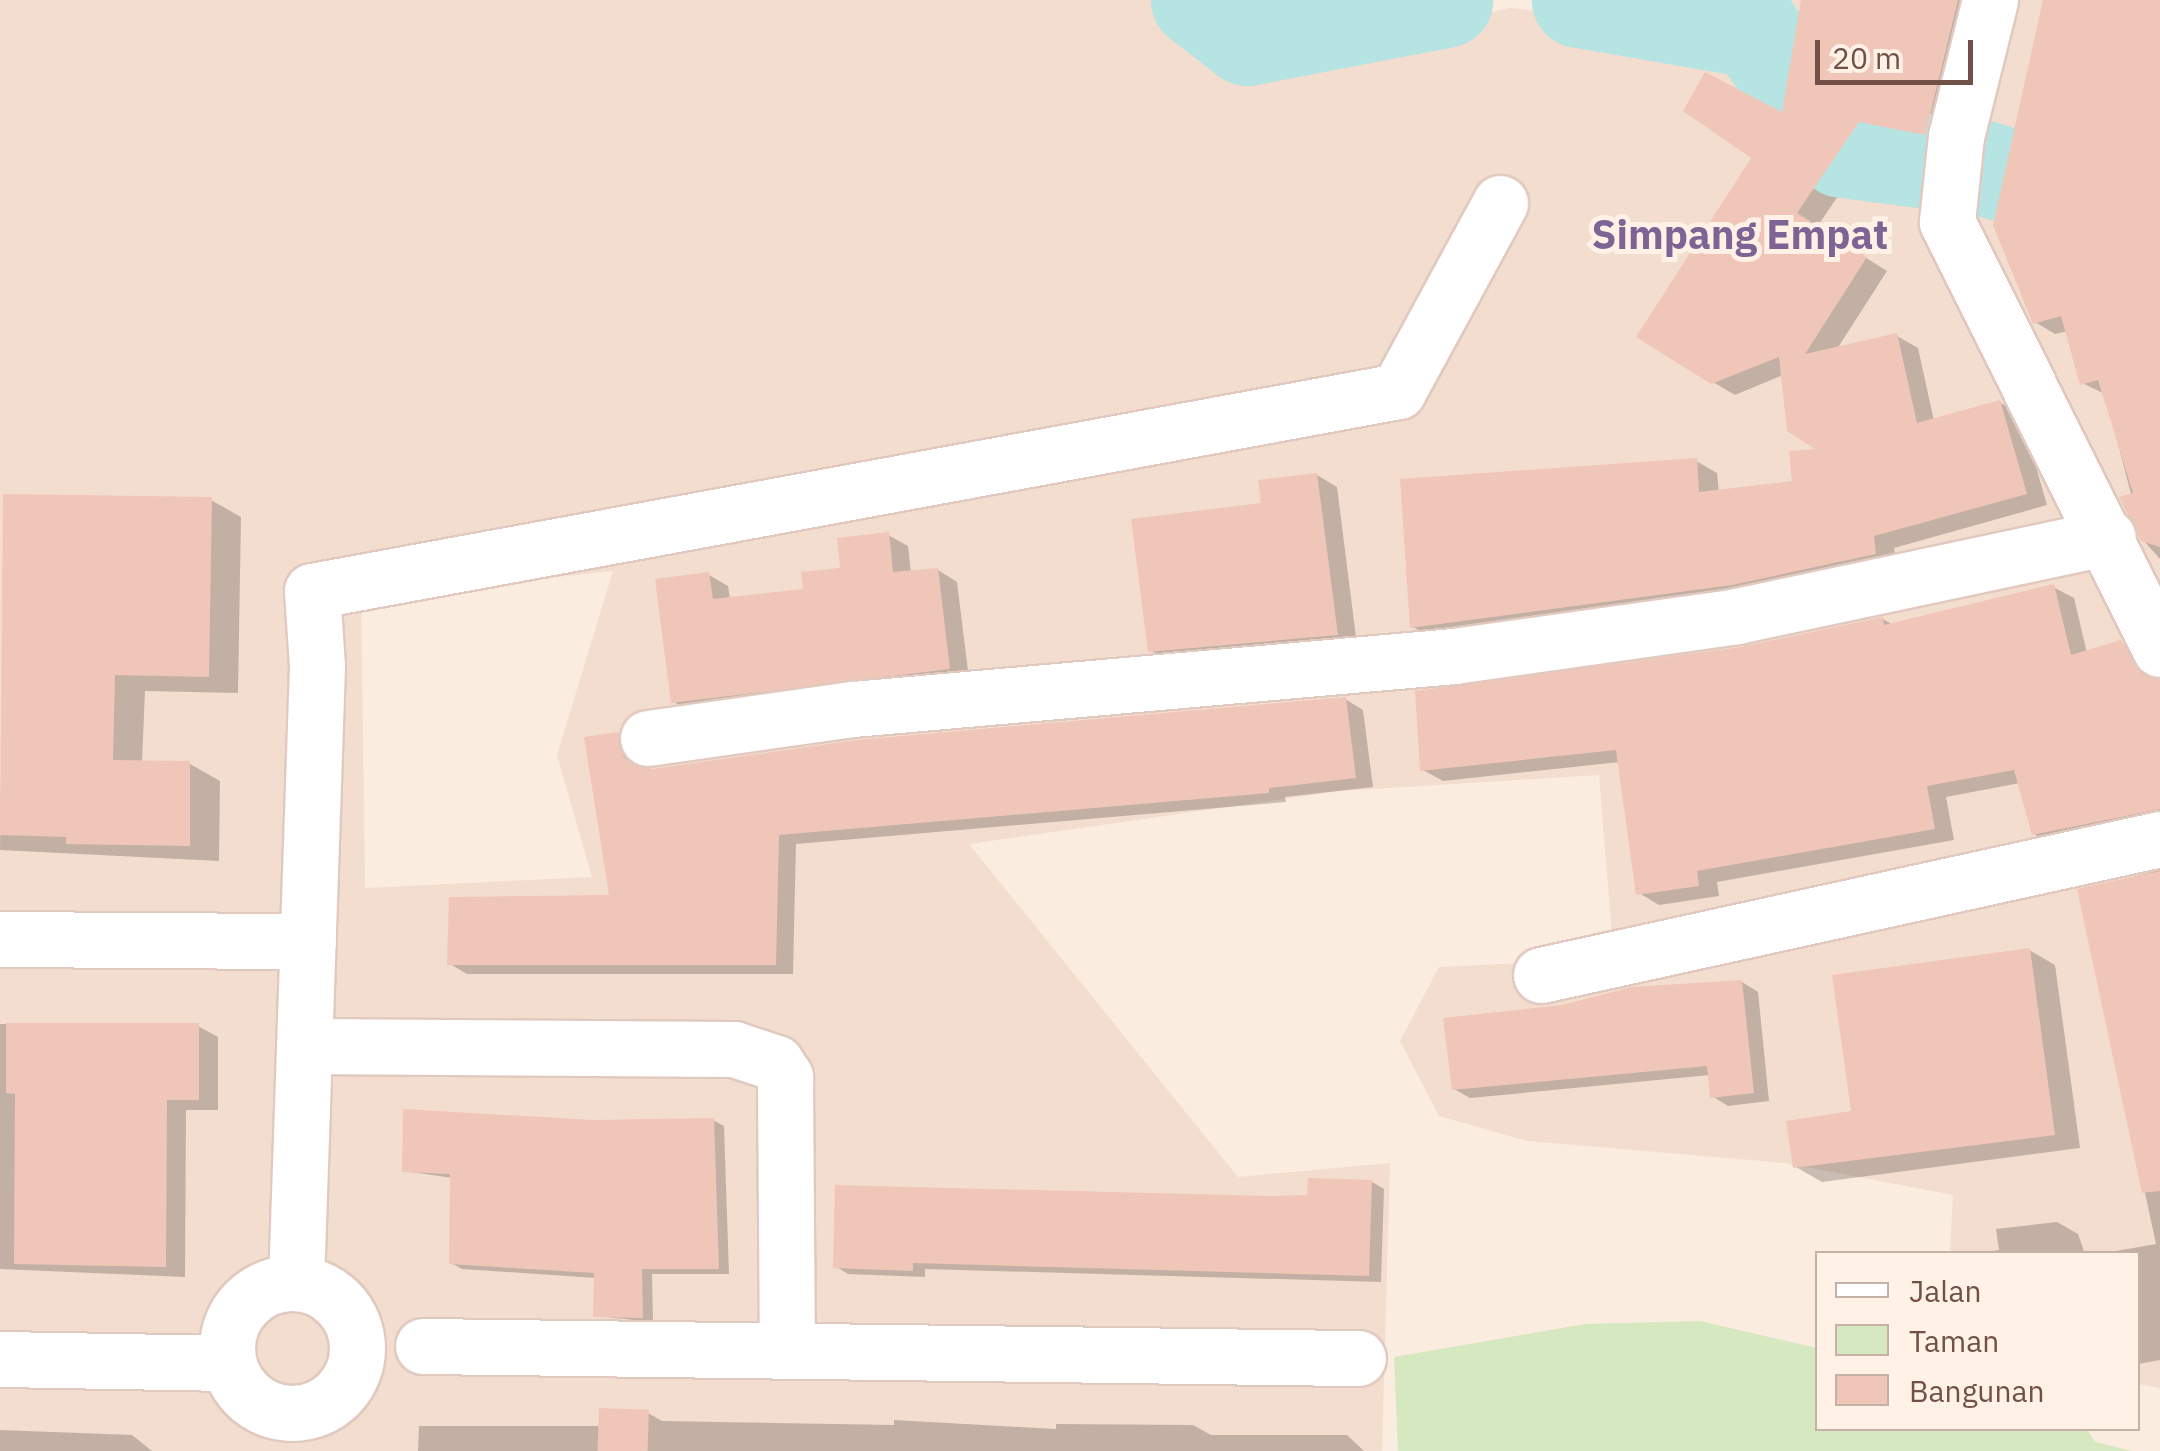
<!DOCTYPE html>
<html>
<head>
<meta charset="utf-8">
<style>
  body { margin:0 }
  #map { position:relative; width:2160px; height:1451px; overflow:hidden; background:#fbece0; font-family:"IBM Plex Sans",sans-serif }
  div>[style] { position:absolute }
  .residential>* { inset:0; background:#f3ddce }
  .green>* { inset:0; background:#d6e8bf }
  .shadow>* { inset:0; background:#0003 }
  .river>* { height:95px; margin:-47.5px; padding:0 47.5px; transform-origin:47.5px; border-radius:47.5px; background:#b5e4e3 }
  .building>* { inset:0; background:#f0c6b8; transform-origin:0 0 }
  .roads { filter:drop-shadow(2px 0 #e1c9bf) drop-shadow(-2px 0 #e1c9bf) drop-shadow(0 2px #e1c9bf) drop-shadow(0 -2px #e1c9bf) }
  .minor>* { height:55px; margin:-27.5px; padding:0 27.5px; transform-origin:27.5px; border-radius:27.5px; background:#fff }
  .minor>.ring { margin:-27.5px; padding:0; box-sizing:content-box; background:none; border:55px solid #fff; border-radius:50% }
  span { translate:-50% -50%; white-space:nowrap; text-align:center; line-height:1.15; -webkit-text-stroke:10px #fff1e5; paint-order:stroke }
  .quarter-label { font-size:40px; color:#7d6495; font-weight:700 }
  .legend { position:absolute; left:1815px; top:1251px; width:325px; height:180px; box-sizing:border-box; background:#fff1e5; border:2px solid #c6b1a6; margin:0; padding:12px 18px; list-style:none; font-size:30px; color:#715048 }
  .legend li { display:flex; align-items:center; gap:20px; height:50px }
  .legend b { width:50px; border:2px solid #c6b1a6 }
  .scale { position:absolute; left:1815px; top:40px; width:158px; height:45px; box-sizing:border-box; border:5px solid #715048; border-top:0; padding-left:12px; font-size:30px; line-height:35px; white-space:nowrap; color:#715048; -webkit-text-stroke:8px #fff1e5; paint-order:stroke }
</style>
</head>
<body>
<div id="map">
  <div class="residential">
    <div style="clip-path:polygon(evenodd,0 0,1162px 0,1251px 63px,1510px 8px,1709px 28px,1824px 157px,1735px 0,2160px 0,2160px 1388px,2138px 1384px,2138px 1254px,1950px 1253px,1953px 1195px,1785px 1163px,1527px 1141px,1439px 1116px,1400px 1041px,1439px 967px,1523px 963px,1615px 972px,1599px 775px,1340px 791px,969px 844px,1238px 1177px,1390px 1163px,1382px 1451px,0 1451px,0 0,613px 571px,557px 755px,592px 877px,365px 888px,361px 598px,613px 571px)"></div>
  </div>
  <div class="green">
    <div style="clip-path:polygon(1700px 1321px,1817px 1348px,1818px 1428px,2087px 1429px,2095px 1442px,2132px 1451px,1398px 1451px,1394px 1357px,1585px 1324px)"></div>
  </div>
  <div class="shadow">
    <div style="clip-path:polygon(1804px 0,1980px 0,1946px 145px,1881px 133px,1817px 227px,1887px 271px,1837px 349px,1897px 336px,1918px 348px,1934px 421px,1999px 402px,2021px 415px,2047px 505px,1894px 548px,1897px 566px,1434px 639px,1413px 627px,1696px 461px,1717px 473px,1719px 492px,1795px 483px,1823px 451px,1783px 375px,1735px 395px,1713px 382px,1783px 116px)"></div>
    <div style="clip-path:polygon(2045px 0,2160px 0,2160px 559px,2143px 540px,2105px 394px,2082px 383px,2068px 331px,2055px 334px,2035px 322px)"></div>
    <div style="clip-path:polygon(1317px 475px,1337px 487px,1357px 645px,1170px 661px,1150px 650px,1264px 505px)"></div>
    <div style="clip-path:polygon(5px 496px,211px 500px,241px 517px,238px 693px,145px 691px,142px 763px,190px 764px,220px 781px,219px 861px,0 850px)"></div>
    <div style="clip-path:polygon(888px 535px,908px 546px,911px 573px,938px 570px,957px 582px,969px 679px,693px 713px,674px 702px,709px 575px,728px 586px,730px 599px,806px 591px)"></div>
    <div style="clip-path:polygon(2053px 587px,2074px 598px,2087px 653px,2120px 643px,2141px 655px,2160px 682px,2160px 822px,2054px 845px,2034px 834px,2020px 783px,1946px 797px,1954px 840px,1717px 882px,1719px 896px,1659px 905px,1639px 893px,1620px 762px,1443px 781px,1423px 770px,1742px 649px,1883px 619px,1893px 625px)"></div>
    <div style="clip-path:polygon(1345px 699px,1363px 710px,1373px 787px,1285px 797px,1286px 802px,796px 844px,793px 974px,467px 974px,450px 964px,612px 897px,618px 734px,635px 745px,640px 767px,652px 772px)"></div>
    <div style="clip-path:polygon(2160px 870px,2160px 1360px,2138px 1364px,2138px 1254px,2099px 1254px,2156px 1244px,2080px 891px)"></div>
    <div style="clip-path:polygon(2029px 950px,2055px 965px,2080px 1148px,1822px 1182px,1796px 1167px)"></div>
    <div style="clip-path:polygon(1742px 982px,1758px 992px,1769px 1101px,1728px 1106px,1712px 1096px,1710px 1075px,1470px 1098px,1454px 1089px)"></div>
    <div style="clip-path:polygon(0 1024px,198px 1026px,218px 1037px,218px 1110px,186px 1110px,185px 1277px,0 1269px)"></div>
    <div style="clip-path:polygon(713px 1120px,724px 1126px,729px 1274px,652px 1274px,653px 1322px,596px 1316px,596px 1278px,462px 1269px,451px 1263px,453px 1178px,404px 1171px,592px 1122px)"></div>
    <div style="clip-path:polygon(1372px 1182px,1384px 1189px,1381px 1282px,925px 1269px,925px 1277px,848px 1274px,835px 1266px,1310px 1197px)"></div>
    <div style="clip-path:polygon(2057px 1222px,2078px 1234px,2085px 1254px,1972px 1254px,1999px 1250px,1996px 1229px)"></div>
    <div style="clip-path:polygon(648px 1413px,662px 1421px,894px 1425px,894px 1420px,1056px 1429px,1056px 1424px,1193px 1425px,1211px 1435px,1347px 1435px,1364px 1451px,418px 1451px,419px 1426px,601px 1426px)"></div>
    <div style="clip-path:polygon(0 1430px,132px 1435px,152px 1451px,0 1451px)"></div>
  </div>
  <div class="river">
    <div style="left:1198px;top:0;width:62px;rotate:37.8deg"></div>
    <div style="left:1247px;top:38px;width:202px;rotate:-10.9deg"></div>
    <div style="left:1579px;top:0;width:177px;rotate:9.8deg"></div>
    <div style="left:1753px;top:30px;width:149px;rotate:53.4deg"></div>
    <div style="left:1842px;top:150px;width:142px;rotate:7.3deg"></div>
    <div style="left:1983px;top:168px;width:184px;rotate:15.8deg"></div>
  </div>
  <div class="building">
    <div style="clip-path:polygon(1801px 0,1958px 0,1925px 135px,1859px 122px,1797px 213px,1867px 257px,1805px 354px,1897px 333px,1917px 423px,2000px 400px,2027px 494px,1874px 536px,1876px 554px,1732px 585px,1410px 628px,1400px 479px,1697px 458px,1699px 492px,1792px 481px,1789px 451px,1815px 449px,1787px 431px,1779px 357px,1711px 384px,1636px 337px,1751px 158px,1683px 111px,1705px 72px,1782px 112px)"></div>
    <div style="clip-path:polygon(2043px 0,2160px 0,2160px 547px,2141px 541px,2119px 497px,2133px 493px,2098px 380px,2080px 385px,2061px 316px,2033px 324px,1993px 225px)"></div>
    <div style="clip-path:polygon(1317px 473px,1338px 635px,1148px 652px,1131px 519px,1261px 503px,1258px 480px)"></div>
    <div style="clip-path:polygon(3px 494px,212px 497px,209px 677px,115px 675px,113px 760px,190px 761px,190px 846px,66px 844px,66px 837px,0 835px)"></div>
    <div style="clip-path:polygon(889px 532px,893px 572px,938px 568px,950px 669px,671px 703px,655px 579px,709px 572px,713px 599px,803px 589px,801px 572px,840px 568px,837px 538px)"></div>
    <div style="clip-path:polygon(2054px 584px,2071px 655px,2121px 640px,2142px 674px,2160px 680px,2160px 809px,2032px 835px,2014px 770px,1927px 786px,1935px 829px,1697px 871px,1699px 886px,1636px 895px,1616px 750px,1420px 771px,1415px 691px,1741px 647px,1883px 617px,1884px 625px)"></div>
    <div style="clip-path:polygon(1346px 697px,1356px 778px,1269px 788px,1269px 793px,779px 835px,776px 965px,447px 965px,449px 897px,609px 895px,584px 737px,618px 732px,624px 758px,652px 769px,857px 740px)"></div>
    <div style="clip-path:polygon(2160px 871px,2160px 1191px,2142px 1193px,2077px 889px)"></div>
    <div style="clip-path:polygon(2030px 948px,2055px 1135px,1793px 1168px,1786px 1121px,1851px 1111px,1832px 975px)"></div>
    <div style="clip-path:polygon(1742px 980px,1754px 1093px,1710px 1098px,1707px 1066px,1452px 1090px,1443px 1018px,1562px 1005px,1632px 987px)"></div>
    <div style="clip-path:polygon(6px 1023px,199px 1023px,199px 1100px,167px 1100px,166px 1267px,14px 1264px,15px 1094px,6px 1093px)"></div>
    <div style="clip-path:polygon(403px 1109px,592px 1120px,714px 1118px,719px 1269px,642px 1269px,643px 1318px,593px 1317px,594px 1273px,449px 1264px,450px 1174px,402px 1172px)"></div>
    <div style="clip-path:polygon(1308px 1178px,1372px 1180px,1369px 1276px,913px 1263px,913px 1271px,833px 1268px,835px 1185px,1269px 1196px,1307px 1195px)"></div>
    <div style="left:599px;top:1408px;width:50px;height:43px;rotate:2deg"></div>
  </div>
  <div class="roads">
    <div class="minor">
      <div style="left:1990px;top:0;width:140px;rotate:104deg"></div>
      <div style="left:1956px;top:136px;width:86px;rotate:96deg"></div>
      <div style="left:1947px;top:222px;width:477px;rotate:63.5deg"></div>
      <div style="left:648px;top:738px;width:207px;rotate:-8.1deg"></div>
      <div style="left:853px;top:709px;width:603px;rotate:-5.04deg"></div>
      <div style="left:1454px;top:656px;width:286px;rotate:-8deg"></div>
      <div style="left:1737px;top:616px;width:379px;rotate:-12deg"></div>
      <div style="left:0;top:939px;width:308px;rotate:0.4deg"></div>
      <div style="left:1541px;top:975px;width:634px;rotate:-12.39deg"></div>
      <div style="left:306px;top:1046px;width:428px;rotate:0.4deg"></div>
      <div style="left:734px;top:1049px;width:44px;rotate:18.4deg"></div>
      <div style="left:776px;top:1063px;width:17px;rotate:57deg"></div>
      <div style="left:785px;top:1077px;width:274px;rotate:89.6deg"></div>
      <div class="ring" style="left:227px;top:1283px;width:75px;height:75px"></div>
      <div style="left:296px;top:1283px;width:617px;rotate:-88.05deg"></div>
      <div style="left:317px;top:666px;width:75px;rotate:-93.8deg"></div>
      <div style="left:312px;top:591px;width:1104px;rotate:-10.43deg"></div>
      <div style="left:1398px;top:391px;width:214px;rotate:-61.5deg"></div>
      <div style="left:423px;top:1346px;width:935px;rotate:0.74deg"></div>
      <div style="left:0;top:1359px;width:227px;rotate:1deg"></div>
    </div>
  </div>
  <div class="quarter-label">
    <span style="left:1740px;top:234px">Simpang Empat</span>
  </div>
  <ul class="legend">
  <li><b style="height:12px;background:#fff"></b>Jalan</li>
  <li><b style="height:28px;background:#d6e8bf"></b>Taman</li>
  <li><b style="height:28px;background:#f0c6b8"></b>Bangunan</li>
  </ul>
  <div class="scale">20 m</div>
</div>
</body>
</html>
